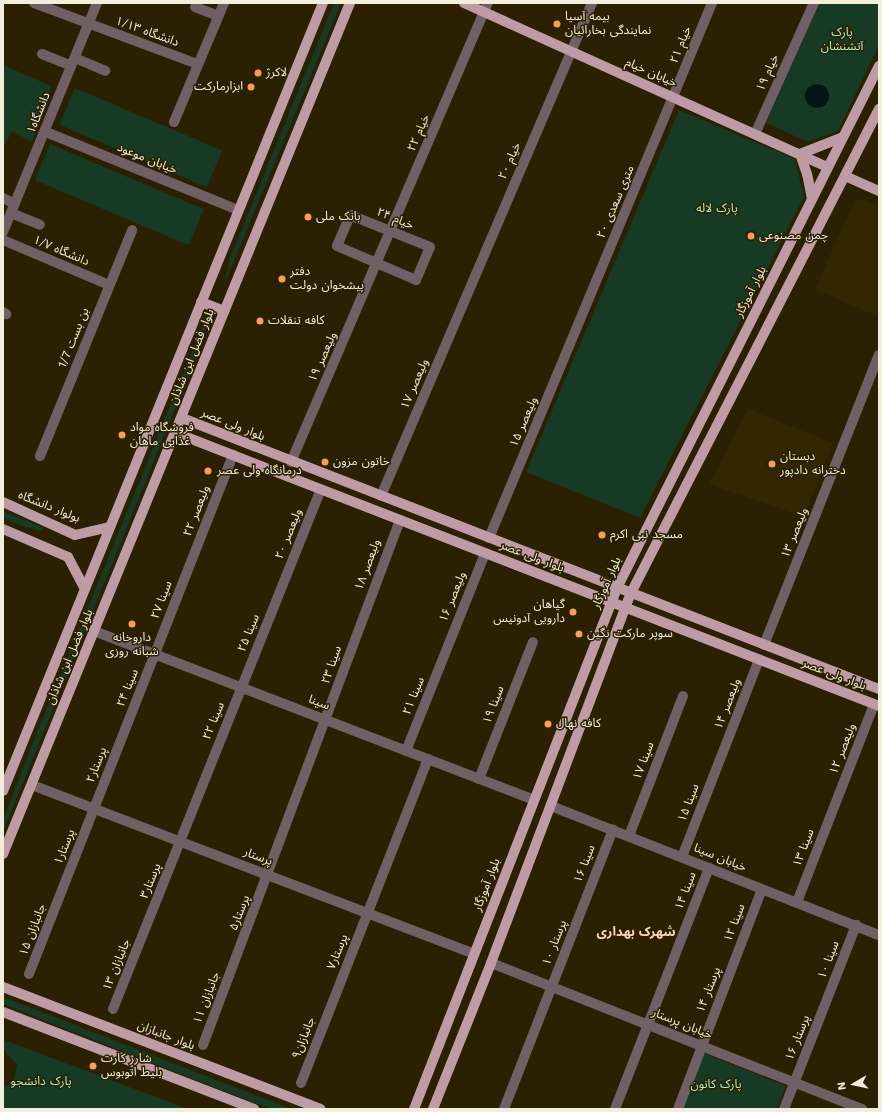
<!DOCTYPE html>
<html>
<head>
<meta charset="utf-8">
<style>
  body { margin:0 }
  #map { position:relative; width:882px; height:1112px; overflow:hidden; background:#2b2102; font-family:"Work Sans","Noto Sans Arabic",sans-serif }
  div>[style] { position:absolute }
  .built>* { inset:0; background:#332600 }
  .green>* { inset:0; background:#163a24; transform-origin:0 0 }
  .water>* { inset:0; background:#001517 }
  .round { border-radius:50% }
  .minor>* { height:10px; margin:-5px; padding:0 5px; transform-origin:5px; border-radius:5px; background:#705f64 }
  .major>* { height:10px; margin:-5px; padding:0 5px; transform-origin:5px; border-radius:5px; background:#be9ca5 }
  .dots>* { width:11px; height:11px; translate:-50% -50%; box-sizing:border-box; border:2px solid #2b2102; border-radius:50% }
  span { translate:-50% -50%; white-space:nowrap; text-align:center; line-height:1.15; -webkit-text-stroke:3px #2b2102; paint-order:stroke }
  .poi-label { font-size:12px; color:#f3eddb }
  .left { translate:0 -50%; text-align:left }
  .right { translate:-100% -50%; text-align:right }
  .street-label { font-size:12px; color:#f3eddb }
  .park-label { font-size:12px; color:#a7f4c0 }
  .neighbourhood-label { font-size:13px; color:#fdd5b7; font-weight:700 }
  .frame { position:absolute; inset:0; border:4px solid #f3eddb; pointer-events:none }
  .north { position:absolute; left:834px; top:1064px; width:40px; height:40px; -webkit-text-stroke:3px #2b2102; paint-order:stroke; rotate:261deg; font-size:11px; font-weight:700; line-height:16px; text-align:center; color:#f3eddb }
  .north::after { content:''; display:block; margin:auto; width:14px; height:18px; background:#f3eddb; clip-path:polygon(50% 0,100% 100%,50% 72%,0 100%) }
</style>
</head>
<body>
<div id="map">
  <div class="built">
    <div style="clip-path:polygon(863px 199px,879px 206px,879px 317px,815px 289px,855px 200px)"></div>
    <div style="clip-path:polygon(748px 409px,833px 443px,804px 517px,709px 484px)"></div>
  </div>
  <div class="green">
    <div style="clip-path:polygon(334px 3px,341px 3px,224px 285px,230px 258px)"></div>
    <div style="clip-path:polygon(819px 3px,879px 3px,879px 45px,838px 131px,808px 142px,766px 123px)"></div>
    <div style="clip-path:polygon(3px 65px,51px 86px,32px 142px,12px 131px,3px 148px)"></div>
    <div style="left:75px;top:88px;width:160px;height:40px;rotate:23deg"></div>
    <div style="clip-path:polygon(679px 110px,795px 159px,804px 197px,640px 518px,526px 472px)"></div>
    <div style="left:50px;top:144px;width:167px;height:39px;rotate:23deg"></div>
    <div style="clip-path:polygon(206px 318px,208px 320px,199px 350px,3px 832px,3px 820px,32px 745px)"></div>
    <div style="clip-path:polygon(3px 511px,42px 527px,44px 528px,42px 531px,28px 528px,3px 518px)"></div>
    <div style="clip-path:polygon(3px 997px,291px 1109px,271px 1109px,211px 1086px,3px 1004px)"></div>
    <div style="clip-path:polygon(4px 1040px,188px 1109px,3px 1109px,3px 1085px,13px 1085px,17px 1065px,3px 1049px)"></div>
    <div style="clip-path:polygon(703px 1053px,786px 1086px,777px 1109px,679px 1109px)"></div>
  </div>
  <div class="water">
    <div class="round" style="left:805px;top:84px;width:24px;height:24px"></div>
  </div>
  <div class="minor">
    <div style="left:34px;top:3px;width:174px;rotate:20.5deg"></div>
    <div style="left:195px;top:7px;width:25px;rotate:21deg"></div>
    <div style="left:42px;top:54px;width:31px;rotate:22deg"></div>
    <div style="left:75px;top:58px;width:33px;rotate:23deg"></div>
    <div style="left:174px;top:122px;width:129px;rotate:-67.2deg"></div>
    <div style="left:46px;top:132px;width:207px;rotate:22.1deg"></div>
    <div style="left:755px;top:134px;width:144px;rotate:-65.8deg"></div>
    <div style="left:3px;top:198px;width:13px;rotate:27deg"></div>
    <div style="left:11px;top:213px;width:31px;rotate:22deg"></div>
    <div style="left:350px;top:215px;width:86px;rotate:21.8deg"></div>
    <div style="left:430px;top:247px;width:36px;rotate:113deg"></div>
    <div style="left:416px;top:280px;width:86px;rotate:-156.7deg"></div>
    <div style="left:337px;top:246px;width:34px;rotate:-67deg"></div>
    <div style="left:3px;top:232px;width:248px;rotate:-67.7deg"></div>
    <div style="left:3px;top:240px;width:115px;rotate:23deg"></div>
    <div style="left:3px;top:312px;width:4px;rotate:34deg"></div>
    <div style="left:40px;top:456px;width:244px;rotate:-67.8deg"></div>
    <div style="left:291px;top:462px;width:499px;rotate:-66.8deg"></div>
    <div style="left:381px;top:496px;width:536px;rotate:-66.83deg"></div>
    <div style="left:489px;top:538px;width:580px;rotate:-67.37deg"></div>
    <div style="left:94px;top:631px;width:471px;rotate:21deg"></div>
    <div style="left:764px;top:645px;width:312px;rotate:-68.4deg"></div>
    <div style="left:406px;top:751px;width:213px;rotate:-68.2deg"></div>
    <div style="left:479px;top:779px;width:147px;rotate:-68.5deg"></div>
    <div style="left:32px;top:785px;width:473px;rotate:20.9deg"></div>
    <div style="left:551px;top:806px;width:352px;rotate:21.5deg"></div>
    <div style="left:629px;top:836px;width:150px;rotate:-68.9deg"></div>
    <div style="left:682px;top:857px;width:212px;rotate:-68.7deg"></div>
    <div style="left:797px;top:902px;width:212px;rotate:-68.7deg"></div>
    <div style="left:491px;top:963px;width:399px;rotate:21.5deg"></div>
    <div style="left:29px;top:974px;width:558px;rotate:-68.54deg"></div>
    <div style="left:113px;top:1009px;width:560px;rotate:-68.2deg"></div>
    <div style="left:203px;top:1045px;width:561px;rotate:-69.43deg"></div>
    <div style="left:301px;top:1083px;width:348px;rotate:-68.6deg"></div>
    <div style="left:504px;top:1109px;width:300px;rotate:-68.7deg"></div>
    <div style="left:615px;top:1109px;width:259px;rotate:-68.7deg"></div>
    <div style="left:678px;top:1109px;width:235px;rotate:-69.1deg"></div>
    <div style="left:784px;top:1109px;width:198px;rotate:-68.6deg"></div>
  </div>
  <div class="major">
    <div style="left:464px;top:3px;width:399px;rotate:24.3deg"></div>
    <div style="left:845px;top:176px;width:37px;rotate:24deg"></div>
    <div style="left:812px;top:199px;width:25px;rotate:-101deg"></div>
    <div style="left:807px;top:174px;width:21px;rotate:-109deg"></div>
    <div style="left:800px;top:154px;width:46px;rotate:-21.6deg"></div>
    <div style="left:201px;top:302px;width:25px;rotate:21deg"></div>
    <div style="left:182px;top:418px;width:748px;rotate:21.25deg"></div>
    <div style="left:176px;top:433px;width:754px;rotate:21.22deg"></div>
    <div style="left:3px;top:502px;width:79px;rotate:24.6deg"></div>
    <div style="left:75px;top:535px;width:35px;rotate:-13deg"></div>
    <div style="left:3px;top:529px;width:71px;rotate:23.3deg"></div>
    <div style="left:68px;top:557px;width:36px;rotate:62deg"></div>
    <div style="left:3px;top:791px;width:850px;rotate:-67.9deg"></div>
    <div style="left:3px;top:854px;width:919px;rotate:-67.82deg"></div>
    <div style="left:3px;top:987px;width:340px;rotate:21deg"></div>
    <div style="left:3px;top:1012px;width:269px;rotate:21.1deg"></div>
    <div style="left:414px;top:1109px;width:559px;rotate:-68.71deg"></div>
    <div style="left:617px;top:588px;width:584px;rotate:-63.35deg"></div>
    <div style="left:433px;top:1109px;width:157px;rotate:-68.3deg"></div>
    <div style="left:491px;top:963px;width:396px;rotate:-69.3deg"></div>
    <div style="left:631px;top:593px;width:544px;rotate:-62.87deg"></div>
  </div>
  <div class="dots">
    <div style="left:557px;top:24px;background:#fb9e51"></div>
    <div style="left:258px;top:73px;background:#fb9e51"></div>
    <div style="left:251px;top:87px;background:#fb9e51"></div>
    <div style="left:308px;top:217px;background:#fb9e51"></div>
    <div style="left:751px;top:236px;background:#fb9e51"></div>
    <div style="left:282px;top:279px;background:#fb9e51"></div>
    <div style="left:260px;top:321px;background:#fb9e51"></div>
    <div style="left:122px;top:435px;background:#fb9e51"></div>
    <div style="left:325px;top:462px;background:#fb9e51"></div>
    <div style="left:772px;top:464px;background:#fb9e51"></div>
    <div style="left:208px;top:471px;background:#fb9e51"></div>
    <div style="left:602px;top:535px;background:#fb9e51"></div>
    <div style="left:573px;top:612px;background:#fb9e51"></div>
    <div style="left:132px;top:624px;background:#fb9e51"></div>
    <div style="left:579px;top:634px;background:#fb9e51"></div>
    <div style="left:548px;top:724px;background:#fb9e51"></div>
    <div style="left:93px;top:1066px;background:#fb9e51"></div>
  </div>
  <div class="poi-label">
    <span class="left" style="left:565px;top:24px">بیمه آسیا<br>نمایندگی بخارائیان</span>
    <span class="left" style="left:266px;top:73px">لاکرژ</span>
    <span class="right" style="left:243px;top:87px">ابزارمارکت</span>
    <span class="left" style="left:316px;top:217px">بانک ملی</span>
    <span class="left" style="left:759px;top:236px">چمن مصنوعی</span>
    <span class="left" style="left:290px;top:279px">دفتر<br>پیشخوان دولت</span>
    <span class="left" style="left:268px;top:321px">کافه تنقلات</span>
    <span class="left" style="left:130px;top:435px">فروشگاه مواد<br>غذایی ماهان</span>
    <span class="left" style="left:780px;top:464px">دبستان<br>دخترانه دادپور</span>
    <span class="left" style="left:333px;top:462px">خاتون مزون</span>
    <span class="left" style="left:217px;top:471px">درمانگاه ولی عصر</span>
    <span class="left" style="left:610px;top:535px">مسجد نبی اکرم</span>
    <span class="right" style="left:565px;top:612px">گیاهان<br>دارویی آدونیس</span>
    <span class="left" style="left:587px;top:634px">سوپر مارکت نگین</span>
    <span style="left:132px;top:645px">داروخانه<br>شبانه روزی</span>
    <span class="left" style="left:556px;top:724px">کافه نهال</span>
    <span class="left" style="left:101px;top:1066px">شارژ کارت<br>بلیط اتوبوس</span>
  </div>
  <div class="street-label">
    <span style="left:147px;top:32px;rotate:20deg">دانشگاه ۱/۱۳</span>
    <span style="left:681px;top:45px;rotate:-68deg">خیام ۲۱</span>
    <span style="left:651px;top:73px;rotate:24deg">خیابان خیام</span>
    <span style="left:768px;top:73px;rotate:-66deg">خیام ۱۹</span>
    <span style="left:39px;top:113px;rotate:-68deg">دانشگاه۱</span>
    <span style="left:419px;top:133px;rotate:-67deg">خیام ۲۲</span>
    <span style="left:147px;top:159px;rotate:22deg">خیابان موعود</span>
    <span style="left:510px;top:161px;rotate:-66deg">خیام ۲۰</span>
    <span style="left:616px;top:202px;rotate:-67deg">۲۰ متری سعدی</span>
    <span style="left:395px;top:219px;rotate:22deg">خیام ۲۴</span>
    <span style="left:61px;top:251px;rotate:23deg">دانشگاه ۱/۷</span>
    <span style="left:751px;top:292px;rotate:-63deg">بلوار آموزگار</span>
    <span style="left:74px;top:338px;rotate:-68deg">بن بست 1/7</span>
    <span style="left:192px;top:357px;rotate:-68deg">بلوار فضل ابن شاذان</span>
    <span style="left:323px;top:357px;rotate:-66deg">ولیعصر ۱۹</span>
    <span style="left:415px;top:384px;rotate:-67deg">ولیعصر ۱۷</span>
    <span style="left:524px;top:422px;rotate:-67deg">ولیعصر ۱۵</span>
    <span style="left:233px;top:425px;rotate:22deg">بلوار ولی عصر</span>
    <span style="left:49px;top:507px;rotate:22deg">بولوار دانشگاه</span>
    <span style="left:197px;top:511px;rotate:-69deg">ولیعصر ۲۲</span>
    <span style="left:795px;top:533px;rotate:-68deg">ولیعصر ۱۳</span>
    <span style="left:289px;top:534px;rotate:-68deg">ولیعصر ۲۰</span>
    <span style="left:532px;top:557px;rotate:21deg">بلوار ولی عصر</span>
    <span style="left:368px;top:565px;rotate:-70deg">ولیعصر ۱۸</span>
    <span style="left:607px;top:583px;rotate:-66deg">بلوار آموزگار</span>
    <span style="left:453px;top:597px;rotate:-68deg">ولیعصر ۱۶</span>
    <span style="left:162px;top:600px;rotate:-69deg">سینا ۲۷</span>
    <span style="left:249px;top:633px;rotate:-68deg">سینا ۲۵</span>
    <span style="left:70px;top:657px;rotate:-67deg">بلوار فضل ابن شاذان</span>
    <span style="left:332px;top:665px;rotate:-71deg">سینا ۲۳</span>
    <span style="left:834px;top:675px;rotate:21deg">بلوار ولی عصر</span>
    <span style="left:128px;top:688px;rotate:-68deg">سینا ۲۴</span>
    <span style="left:414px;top:696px;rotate:-68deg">سینا ۲۱</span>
    <span style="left:319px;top:703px;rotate:21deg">سینا</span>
    <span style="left:728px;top:704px;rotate:-69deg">ولیعصر ۱۴</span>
    <span style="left:494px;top:705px;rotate:-69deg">سینا ۱۹</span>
    <span style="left:214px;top:721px;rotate:-68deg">سینا ۲۲</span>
    <span style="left:843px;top:749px;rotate:-69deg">ولیعصر ۱۲</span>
    <span style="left:644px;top:761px;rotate:-69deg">سینا ۱۷</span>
    <span style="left:97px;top:765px;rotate:-69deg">پرستار۲</span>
    <span style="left:689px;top:803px;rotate:-69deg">سینا ۱۵</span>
    <span style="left:65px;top:847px;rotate:-68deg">پرستار۱</span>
    <span style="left:804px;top:848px;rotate:-69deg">سینا ۱۳</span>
    <span style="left:258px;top:857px;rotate:21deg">پرستار</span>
    <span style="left:720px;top:858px;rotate:22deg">خیابان سینا</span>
    <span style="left:585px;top:864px;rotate:-69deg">سینا ۱۶</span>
    <span style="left:151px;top:881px;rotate:-68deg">پرستار۳</span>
    <span style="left:487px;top:885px;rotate:-69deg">بلوار آموزگار</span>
    <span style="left:686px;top:891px;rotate:-69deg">سینا ۱۴</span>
    <span style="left:240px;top:913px;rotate:-69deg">پرستار۵</span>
    <span style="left:735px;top:923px;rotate:-69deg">سینا ۱۲</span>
    <span style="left:33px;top:930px;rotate:-69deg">جانبازان ۱۵</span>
    <span style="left:555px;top:943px;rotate:-69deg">پرستار ۱۰</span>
    <span style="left:338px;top:952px;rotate:-68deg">پرستار۷</span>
    <span style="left:829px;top:960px;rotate:-69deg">سینا ۱۰</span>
    <span style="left:117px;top:965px;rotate:-68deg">جانبازان ۱۳</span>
    <span style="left:709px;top:990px;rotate:-69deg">پرستار ۱۴</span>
    <span style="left:207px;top:998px;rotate:-69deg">جانبازان ۱۱</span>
    <span style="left:682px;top:1024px;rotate:22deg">خیابان پرستار</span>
    <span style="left:166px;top:1036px;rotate:21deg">بلوار جانبازان</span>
    <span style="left:304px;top:1038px;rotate:-69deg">جانبازان۹</span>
    <span style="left:798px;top:1038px;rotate:-69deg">پرستار ۱۶</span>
  </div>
  <div class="park-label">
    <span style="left:842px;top:40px">پارک<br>آتشنشان</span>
    <span style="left:717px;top:209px">پارک لاله</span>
    <span style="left:41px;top:1082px">پارک دانشجو</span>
    <span style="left:716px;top:1085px">پارک کانون</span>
  </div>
  <div class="neighbourhood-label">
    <span style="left:636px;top:932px">شهرک بهداری</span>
  </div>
  <div class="frame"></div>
  <div class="north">N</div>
</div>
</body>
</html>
